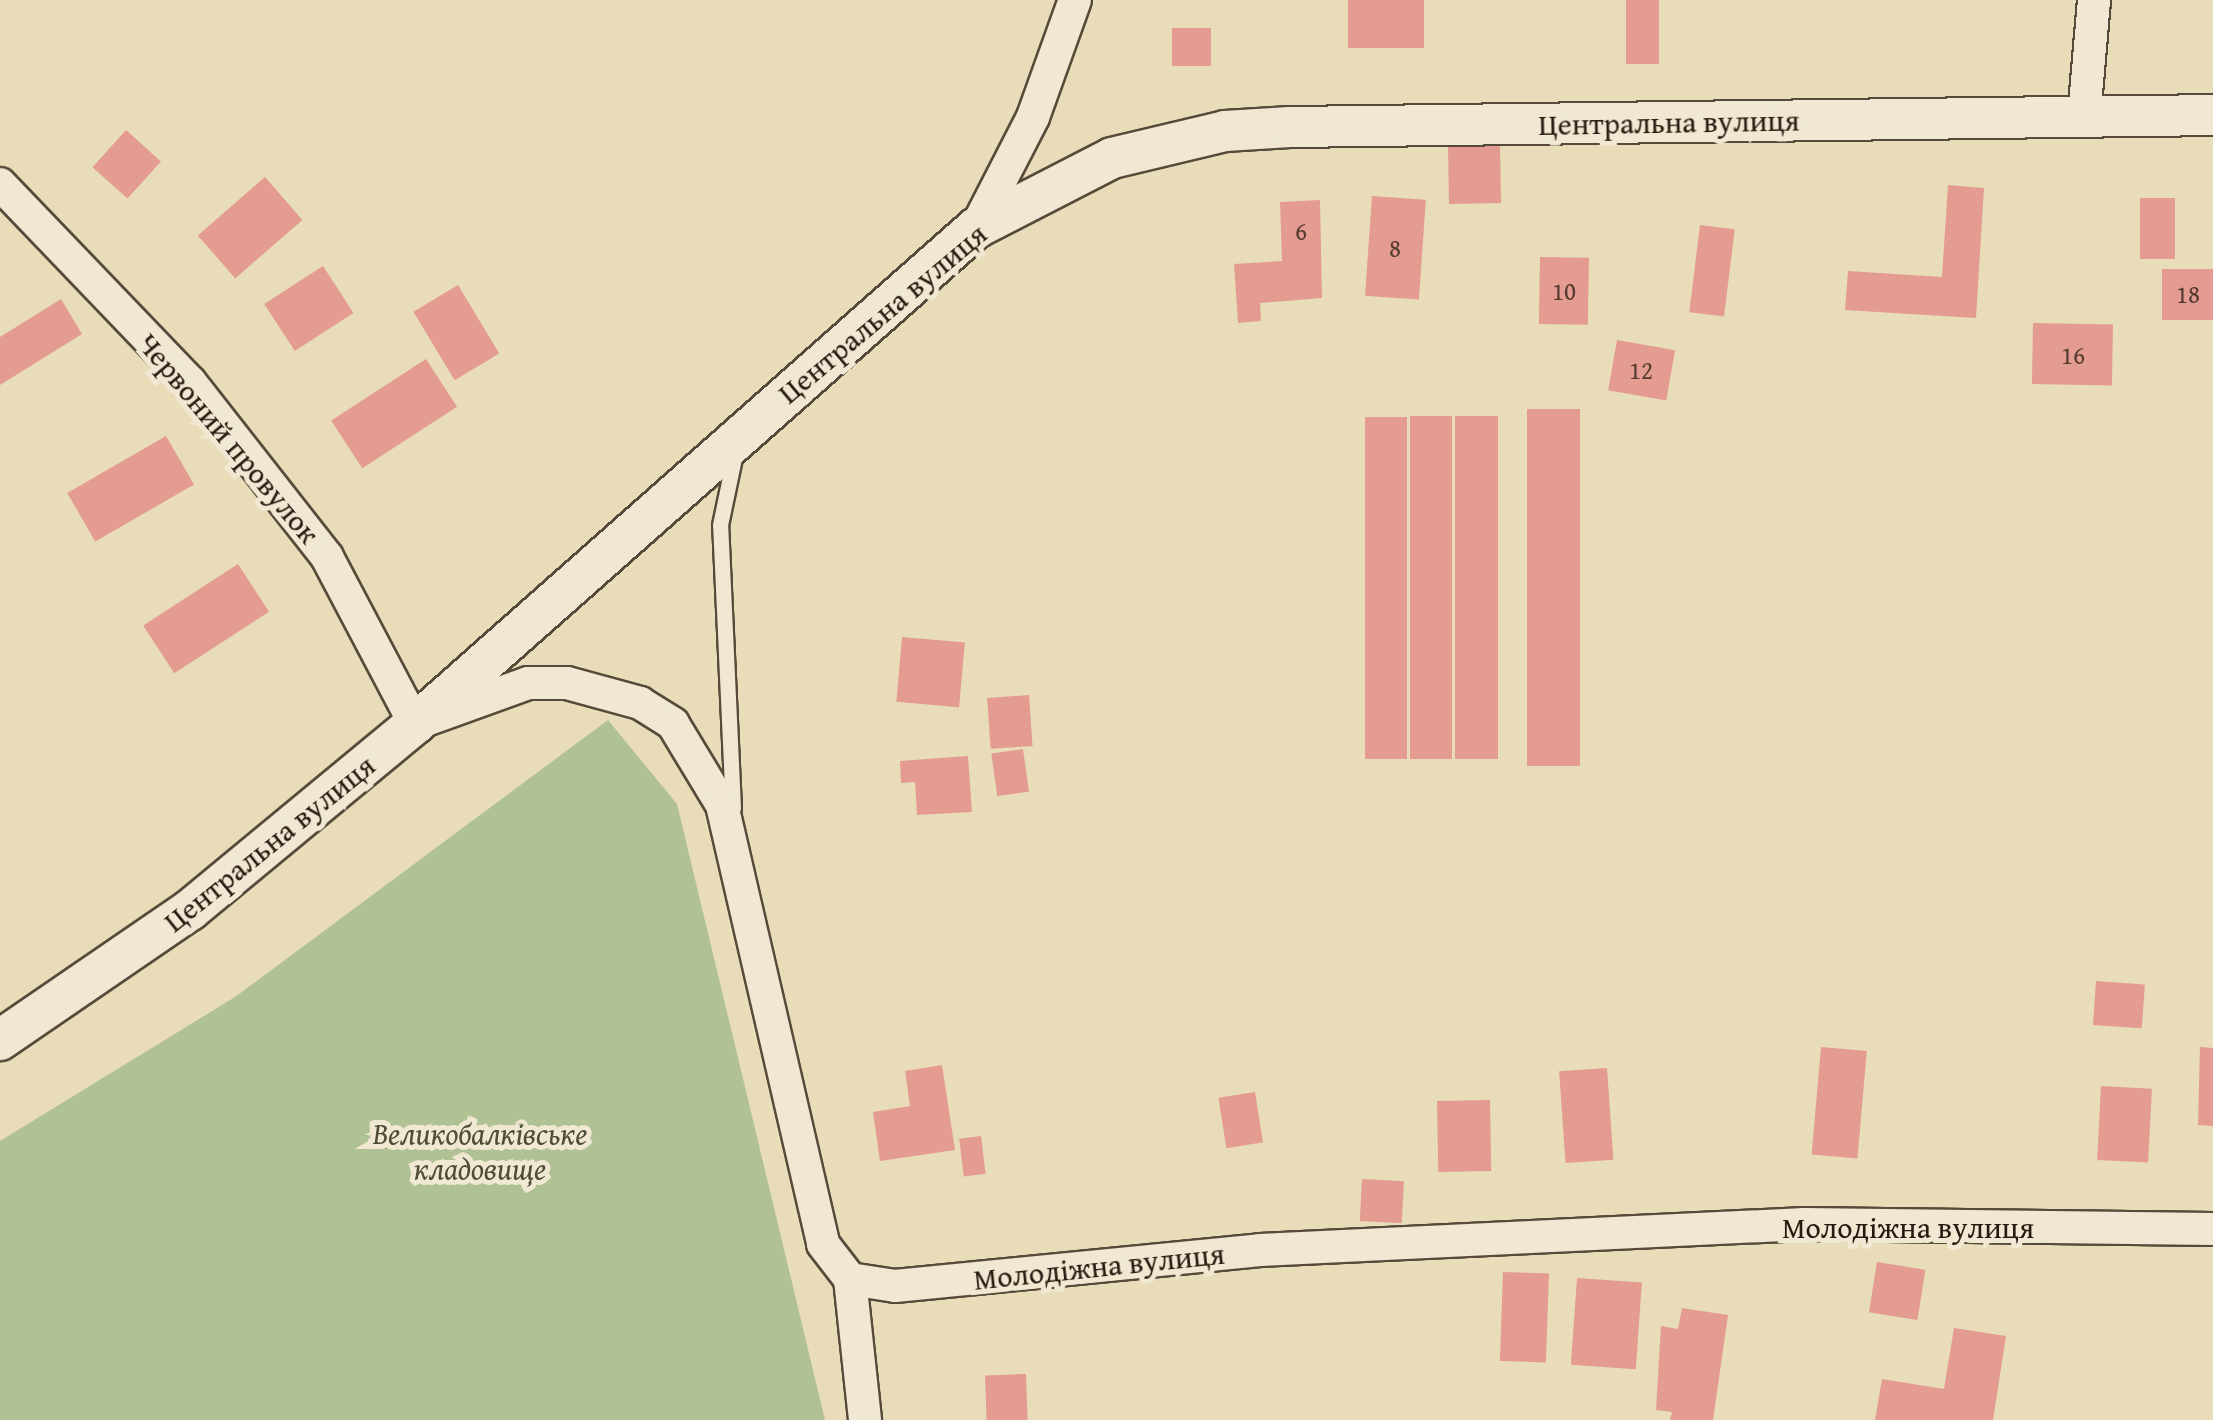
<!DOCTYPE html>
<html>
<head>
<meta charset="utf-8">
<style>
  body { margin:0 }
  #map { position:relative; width:2213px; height:1420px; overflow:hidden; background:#e8dcb9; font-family:"Gentium Book Plus",serif }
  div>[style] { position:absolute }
  .green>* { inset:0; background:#b0c293 }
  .building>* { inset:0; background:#e49b91; transform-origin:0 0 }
  .roads { filter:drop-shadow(2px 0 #564b3a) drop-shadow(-2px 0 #564b3a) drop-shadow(0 2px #564b3a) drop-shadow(0 -2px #564b3a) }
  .service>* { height:15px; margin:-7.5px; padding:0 7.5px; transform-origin:7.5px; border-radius:7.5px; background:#f0e8d2 }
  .minor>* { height:32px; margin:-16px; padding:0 16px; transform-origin:16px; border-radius:16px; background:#f0e8d2 }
  .tertiary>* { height:40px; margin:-20px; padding:0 20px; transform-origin:20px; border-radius:20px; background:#f0e8d2 }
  span { translate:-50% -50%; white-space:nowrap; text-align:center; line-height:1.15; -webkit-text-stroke:10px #f0e8d2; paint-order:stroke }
  .number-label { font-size:25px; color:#563b30 }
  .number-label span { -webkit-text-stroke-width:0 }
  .street-label { font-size:30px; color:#261b10 }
  .park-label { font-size:30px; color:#4f4d37; font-style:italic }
</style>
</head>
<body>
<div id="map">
  <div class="green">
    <div style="clip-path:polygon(608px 720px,677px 804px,825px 1420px,0 1420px,0 1141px,235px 997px)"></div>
  </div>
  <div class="building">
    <div style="left:1348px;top:0;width:76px;height:48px"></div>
    <div style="left:1626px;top:0;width:33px;height:64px"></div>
    <div style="left:1172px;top:28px;width:39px;height:38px"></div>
    <div style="left:126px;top:130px;width:47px;height:50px;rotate:42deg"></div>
    <div style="left:1500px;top:145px;width:58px;height:52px;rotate:89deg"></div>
    <div style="left:265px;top:177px;width:57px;height:89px;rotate:49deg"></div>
    <div style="clip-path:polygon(1948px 185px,1984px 188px,1976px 318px,1845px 310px,1848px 271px,1942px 277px)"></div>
    <div style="left:1372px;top:196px;width:54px;height:100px;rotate:4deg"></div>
    <div style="left:2140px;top:198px;width:35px;height:61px"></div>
    <div style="clip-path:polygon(1320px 200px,1322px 298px,1260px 303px,1261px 321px,1238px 323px,1234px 264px,1282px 261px,1280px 202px)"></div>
    <div style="left:1700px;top:225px;width:35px;height:88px;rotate:7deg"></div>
    <div style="left:1540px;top:257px;width:49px;height:67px;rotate:1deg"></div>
    <div style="left:323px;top:266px;width:56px;height:70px;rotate:57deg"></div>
    <div style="left:2162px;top:269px;width:51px;height:51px"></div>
    <div style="left:458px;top:285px;width:80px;height:52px;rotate:59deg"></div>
    <div style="clip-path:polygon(61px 299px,82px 334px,0 385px,0 337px)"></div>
    <div style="left:2033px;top:323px;width:80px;height:61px;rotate:1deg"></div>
    <div style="left:1617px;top:340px;width:59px;height:51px;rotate:10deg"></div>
    <div style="left:426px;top:359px;width:57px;height:113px;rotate:57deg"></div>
    <div style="left:1527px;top:409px;width:53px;height:357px"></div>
    <div style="left:1410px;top:416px;width:42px;height:343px"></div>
    <div style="left:1455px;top:416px;width:43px;height:343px"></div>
    <div style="left:1365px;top:417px;width:42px;height:342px"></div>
    <div style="left:166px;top:436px;width:56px;height:114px;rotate:60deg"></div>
    <div style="left:238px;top:564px;width:57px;height:113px;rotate:57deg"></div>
    <div style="left:902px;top:637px;width:63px;height:65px;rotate:5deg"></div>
    <div style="left:1029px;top:695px;width:51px;height:42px;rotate:86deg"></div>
    <div style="left:1023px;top:749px;width:43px;height:32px;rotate:82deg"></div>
    <div style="clip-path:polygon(968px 756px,972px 812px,917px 815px,915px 782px,901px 783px,900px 761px)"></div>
    <div style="left:2096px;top:981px;width:49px;height:44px;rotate:4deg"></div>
    <div style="left:1821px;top:1047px;width:46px;height:108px;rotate:5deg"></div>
    <div style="clip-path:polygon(2200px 1047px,2213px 1048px,2213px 1126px,2198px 1125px)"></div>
    <div style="clip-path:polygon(942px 1065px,955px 1150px,880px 1161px,873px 1112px,910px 1106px,905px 1071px)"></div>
    <div style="left:1607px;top:1068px;width:92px;height:48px;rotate:86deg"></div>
    <div style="left:2101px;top:1086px;width:51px;height:74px;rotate:3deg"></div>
    <div style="left:1255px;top:1092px;width:51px;height:37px;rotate:81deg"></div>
    <div style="left:1490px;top:1100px;width:71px;height:53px;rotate:89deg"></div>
    <div style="left:981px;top:1136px;width:38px;height:22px;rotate:83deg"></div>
    <div style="left:1362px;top:1179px;width:42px;height:42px;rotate:3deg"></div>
    <div style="left:1877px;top:1262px;width:49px;height:51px;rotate:9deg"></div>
    <div style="left:1503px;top:1272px;width:46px;height:89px;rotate:2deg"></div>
    <div style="left:1577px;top:1278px;width:65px;height:87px;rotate:4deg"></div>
    <div style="clip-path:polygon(1682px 1308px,1728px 1315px,1713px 1420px,1670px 1420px,1672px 1412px,1656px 1410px,1661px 1326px,1678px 1329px)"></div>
    <div style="clip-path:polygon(1954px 1328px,2006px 1336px,1993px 1420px,1875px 1420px,1882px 1379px,1944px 1389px)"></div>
    <div style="left:1026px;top:1374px;width:46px;height:41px;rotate:88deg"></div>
  </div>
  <div class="roads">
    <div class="service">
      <div style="left:733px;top:808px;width:283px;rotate:-92.6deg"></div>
      <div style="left:720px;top:525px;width:74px;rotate:-78.2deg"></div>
    </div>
    <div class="minor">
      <div style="left:2084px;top:117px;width:117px;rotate:-85.1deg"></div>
      <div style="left:0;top:184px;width:274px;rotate:46.2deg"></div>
      <div style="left:190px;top:382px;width:222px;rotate:51.9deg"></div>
      <div style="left:327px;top:557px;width:189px;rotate:62.2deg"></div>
      <div style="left:415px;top:724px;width:120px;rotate:-19.9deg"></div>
      <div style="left:528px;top:683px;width:39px"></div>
      <div style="left:567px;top:683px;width:76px;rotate:15.3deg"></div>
      <div style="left:640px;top:703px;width:39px;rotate:32deg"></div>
      <div style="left:673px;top:724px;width:95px;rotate:58.8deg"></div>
      <div style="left:722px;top:805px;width:450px;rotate:77deg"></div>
      <div style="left:823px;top:1244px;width:44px;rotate:52.4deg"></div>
      <div style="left:850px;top:1279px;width:46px;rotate:8.8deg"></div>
      <div style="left:895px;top:1286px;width:367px;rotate:-5.6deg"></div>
      <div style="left:1260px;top:1250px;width:545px;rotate:-2.74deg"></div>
      <div style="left:1804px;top:1224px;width:409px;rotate:0.7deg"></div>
      <div style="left:976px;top:228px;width:125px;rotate:-62.8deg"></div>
      <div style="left:1033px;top:117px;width:124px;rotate:-70.3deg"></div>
      <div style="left:850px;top:1279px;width:142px;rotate:83.9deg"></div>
    </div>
    <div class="tertiary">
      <div style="left:0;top:1040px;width:230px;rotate:-34.4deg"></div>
      <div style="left:190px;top:910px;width:292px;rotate:-39.6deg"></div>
      <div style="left:415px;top:724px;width:749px;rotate:-41.48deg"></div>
      <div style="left:976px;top:228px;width:153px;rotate:-27.2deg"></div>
      <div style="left:1112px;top:158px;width:116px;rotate:-13.4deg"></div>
      <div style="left:1225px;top:131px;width:65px;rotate:-3.5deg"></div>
      <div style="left:1290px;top:127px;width:923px;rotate:-0.74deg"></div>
    </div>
  </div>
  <div class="number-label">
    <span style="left:1301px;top:231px">6</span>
    <span style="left:1395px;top:248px">8</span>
    <span style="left:1564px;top:291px">10</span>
    <span style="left:2188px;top:294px">18</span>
    <span style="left:2073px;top:355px">16</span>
    <span style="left:1641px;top:370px">12</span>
  </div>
  <div class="street-label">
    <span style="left:1669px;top:122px;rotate:-1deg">Центральна вулиця</span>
    <span style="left:882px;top:313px;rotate:-40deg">Центральна вулиця</span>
    <span style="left:229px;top:438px;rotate:50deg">Червоний провулок</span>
    <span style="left:269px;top:843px;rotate:-39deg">Центральна вулиця</span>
    <span style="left:1908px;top:1227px">Молодіжна вулиця</span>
    <span style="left:1099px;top:1266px;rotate:-6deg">Молодіжна вулиця</span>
  </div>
  <div class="park-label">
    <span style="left:480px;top:1150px">Великобалківське<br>кладовище</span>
  </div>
</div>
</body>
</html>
